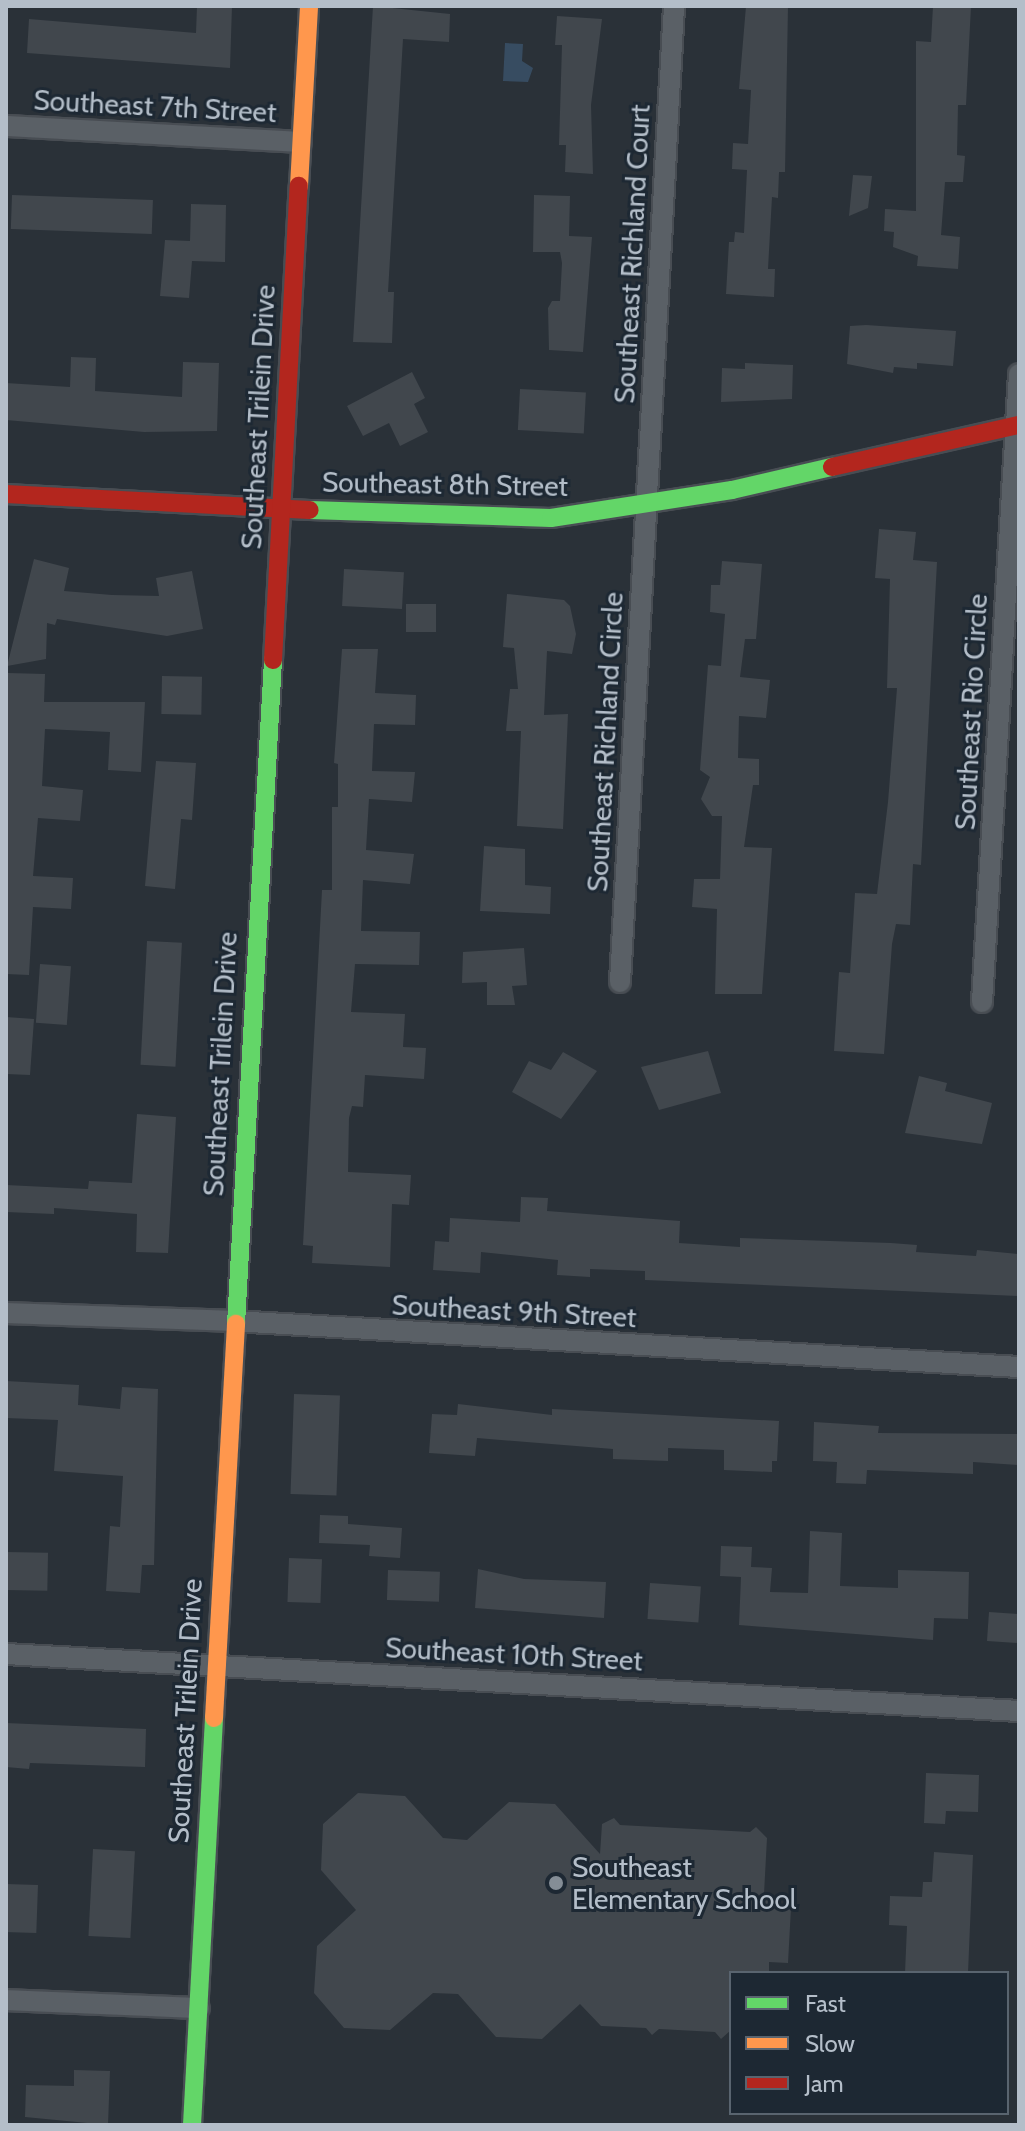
<!DOCTYPE html>
<html>
<head>
<meta charset="utf-8">
<style>
  body { margin:0 }
  #map { position:relative; width:1025px; height:2131px; overflow:hidden; background:#2a3138; font-family:Cabin,sans-serif }
  div>[style] { position:absolute }
  .water>* { inset:0; background:#374c61 }
  .building>* { inset:0; background:#41474d; transform-origin:0 0 }
  .roads { filter:drop-shadow(2px 0 #484d53) drop-shadow(-2px 0 #484d53) drop-shadow(0 2px #484d53) drop-shadow(0 -2px #484d53) }
  .street>* { height:20px; margin:-10px; padding:0 10px; transform-origin:10px; border-radius:10px; background:#5a6066 }
  .fast>* { height:18px; margin:-9px; padding:0 9px; transform-origin:9px; border-radius:9px; background:#63d668 }
  .slow>* { height:18px; margin:-9px; padding:0 9px; transform-origin:9px; border-radius:9px; background:#ff974d }
  .jam>* { height:18px; margin:-9px; padding:0 9px; transform-origin:9px; border-radius:9px; background:#b3261e }
  .dots>* { width:22px; height:22px; translate:-50% -50%; box-sizing:border-box; border:4px solid #1d2833; border-radius:50% }
  span { translate:-50% -50%; white-space:nowrap; text-align:center; line-height:1.15; -webkit-text-stroke:6px #1d2833; paint-order:stroke }
  .street-label { font-size:28px; color:#b4bec9 }
  .poi-label { font-size:28px; color:#b4bec9 }
  .left { translate:0 -50%; text-align:left }
  .frame { position:absolute; inset:0; border:8px solid #b4bec9; pointer-events:none }
  .legend { position:absolute; left:729px; top:1971px; width:280px; height:144px; box-sizing:border-box; background:#1d2833; border:2px solid #59646f; margin:0; padding:10px 14px; list-style:none; font-size:24px; color:#b4bec9 }
  .legend li { display:flex; align-items:center; gap:16px; height:40px }
  .legend b { width:40px; border:2px solid #59646f }
</style>
</head>
<body>
<div id="map">
  <div class="water">
    <div style="clip-path:polygon(505px 43px,523px 44px,522px 61px,533px 68px,528px 82px,503px 81px)"></div>
  </div>
  <div class="building">
    <div style="clip-path:polygon(197px 6px,232px 6px,230px 68px,27px 53px,29px 19px,196px 33px)"></div>
    <div style="clip-path:polygon(373px 6px,450px 14px,449px 42px,403px 39px,388px 292px,394px 292px,392px 343px,353px 342px)"></div>
    <div style="clip-path:polygon(746px 6px,788px 6px,785px 172px,779px 172px,778px 198px,772px 197px,768px 269px,775px 269px,774px 297px,726px 294px,729px 242px,734px 242px,735px 232px,744px 233px,747px 170px,732px 169px,733px 143px,748px 144px,751px 90px,739px 89px)"></div>
    <div style="clip-path:polygon(933px 6px,971px 6px,966px 105px,958px 105px,957px 155px,965px 156px,963px 182px,945px 182px,941px 235px,960px 237px,958px 269px,917px 266px,918px 256px,893px 247px,894px 232px,884px 231px,885px 209px,916px 211px,916px 41px,931px 42px)"></div>
    <div style="clip-path:polygon(557px 16px,602px 19px,591px 105px,593px 174px,565px 172px,566px 145px,559px 145px,562px 45px,555px 45px)"></div>
    <div style="clip-path:polygon(853px 175px,872px 176px,868px 208px,849px 216px)"></div>
    <div style="left:12px;top:195px;width:141px;height:34px;rotate:2deg"></div>
    <div style="clip-path:polygon(534px 195px,570px 196px,569px 236px,592px 237px,583px 352px,549px 350px,548px 308px,552px 301px,560px 301px,562px 263px,560px 252px,533px 252px)"></div>
    <div style="clip-path:polygon(191px 204px,226px 205px,225px 262px,192px 261px,189px 298px,160px 296px,165px 240px,190px 241px)"></div>
    <div style="clip-path:polygon(866px 325px,956px 331px,953px 366px,917px 363px,917px 369px,894px 367px,893px 373px,847px 364px,850px 326px)"></div>
    <div style="clip-path:polygon(71px 357px,96px 358px,95px 391px,182px 397px,183px 362px,219px 363px,217px 431px,144px 432px,6px 420px,6px 383px,70px 387px)"></div>
    <div style="clip-path:polygon(745px 363px,793px 365px,792px 399px,721px 402px,722px 368px,745px 369px)"></div>
    <div style="clip-path:polygon(412px 372px,425px 398px,414px 404px,428px 432px,400px 446px,389px 423px,363px 436px,347px 406px)"></div>
    <div style="left:520px;top:389px;width:66px;height:41px;rotate:3deg"></div>
    <div style="clip-path:polygon(879px 529px,916px 532px,913px 560px,937px 562px,921px 865px,913px 864px,910px 925px,896px 924px,892px 944px,884px 1054px,834px 1051px,839px 972px,850px 973px,855px 893px,877px 894px,888px 802px,897px 688px,887px 688px,890px 579px,875px 578px)"></div>
    <div style="clip-path:polygon(34px 559px,69px 568px,64px 591px,112px 595px,159px 596px,156px 578px,192px 571px,203px 629px,167px 636px,57px 619px,55px 625px,47px 623px,46px 659px,7px 666px)"></div>
    <div style="clip-path:polygon(722px 561px,762px 564px,756px 639px,745px 639px,740px 677px,770px 680px,766px 718px,739px 716px,738px 758px,759px 759px,759px 785px,753px 785px,744px 847px,772px 848px,762px 994px,715px 994px,717px 909px,692px 907px,694px 879px,720px 879px,722px 816px,712px 816px,701px 799px,710px 777px,700px 770px,708px 665px,721px 666px,725px 614px,710px 612px,711px 585px,720px 585px)"></div>
    <div style="left:344px;top:569px;width:60px;height:37px;rotate:3deg"></div>
    <div style="clip-path:polygon(507px 594px,564px 600px,570px 606px,576px 634px,572px 654px,547px 651px,544px 715px,568px 714px,563px 829px,517px 826px,521px 731px,506px 731px,510px 689px,518px 689px,514px 648px,503px 647px)"></div>
    <div style="left:406px;top:604px;width:30px;height:28px"></div>
    <div style="clip-path:polygon(342px 649px,378px 649px,375px 693px,416px 695px,415px 725px,374px 724px,372px 771px,415px 772px,412px 802px,369px 799px,366px 850px,414px 854px,410px 884px,363px 880px,361px 931px,420px 932px,419px 965px,355px 964px,351px 1012px,405px 1014px,403px 1047px,426px 1048px,424px 1079px,365px 1075px,363px 1107px,352px 1106px,349px 1118px,348px 1172px,411px 1175px,409px 1205px,392px 1204px,390px 1267px,312px 1263px,313px 1246px,303px 1245px,322px 890px,332px 890px,332px 807px,338px 807px,338px 764px,334px 763px)"></div>
    <div style="clip-path:polygon(8px 673px,45px 674px,44px 702px,145px 702px,141px 772px,108px 770px,110px 732px,45px 729px,42px 786px,83px 790px,80px 821px,38px 818px,33px 876px,73px 878px,71px 909px,33px 907px,29px 975px,6px 974px)"></div>
    <div style="left:162px;top:676px;width:40px;height:38px;rotate:1deg"></div>
    <div style="clip-path:polygon(156px 761px,196px 763px,192px 820px,181px 819px,175px 889px,145px 886px)"></div>
    <div style="clip-path:polygon(484px 846px,525px 849px,525px 885px,551px 887px,550px 914px,480px 911px)"></div>
    <div style="left:147px;top:941px;width:35px;height:124px;rotate:3deg"></div>
    <div style="clip-path:polygon(524px 948px,527px 985px,512px 986px,515px 1005px,487px 1005px,487px 982px,462px 983px,463px 952px)"></div>
    <div style="left:40px;top:964px;width:31px;height:59px;rotate:4deg"></div>
    <div style="clip-path:polygon(6px 1017px,34px 1019px,30px 1075px,6px 1074px)"></div>
    <div style="clip-path:polygon(708px 1051px,721px 1093px,659px 1110px,641px 1067px)"></div>
    <div style="clip-path:polygon(563px 1052px,597px 1071px,561px 1119px,512px 1092px,529px 1061px,551px 1070px)"></div>
    <div style="clip-path:polygon(919px 1076px,947px 1083px,945px 1091px,992px 1103px,982px 1144px,905px 1133px)"></div>
    <div style="clip-path:polygon(137px 1114px,176px 1117px,168px 1253px,136px 1252px,137px 1214px,54px 1208px,54px 1214px,6px 1212px,6px 1185px,88px 1189px,89px 1181px,132px 1183px)"></div>
    <div style="clip-path:polygon(521px 1197px,548px 1198px,547px 1211px,680px 1221px,679px 1243px,740px 1247px,740px 1238px,891px 1243px,917px 1245px,916px 1252px,976px 1256px,977px 1250px,1019px 1254px,1019px 1296px,645px 1280px,645px 1271px,590px 1269px,590px 1277px,557px 1275px,558px 1260px,481px 1252px,480px 1273px,433px 1270px,435px 1241px,449px 1242px,450px 1218px,520px 1222px)"></div>
    <div style="clip-path:polygon(6px 1381px,79px 1385px,78px 1405px,120px 1409px,122px 1387px,158px 1389px,154px 1565px,142px 1565px,140px 1593px,106px 1591px,110px 1526px,120px 1527px,123px 1476px,54px 1471px,58px 1420px,6px 1418px)"></div>
    <div style="left:294px;top:1394px;width:46px;height:100px;rotate:2deg"></div>
    <div style="clip-path:polygon(458px 1404px,552px 1415px,552px 1409px,779px 1421px,777px 1461px,772px 1461px,772px 1472px,724px 1470px,724px 1450px,668px 1448px,668px 1461px,613px 1459px,613px 1449px,477px 1438px,475px 1456px,429px 1453px,432px 1414px,457px 1415px)"></div>
    <div style="clip-path:polygon(814px 1422px,879px 1426px,878px 1433px,1019px 1434px,1019px 1465px,973px 1462px,973px 1474px,867px 1470px,866px 1484px,836px 1483px,837px 1462px,813px 1461px)"></div>
    <div style="clip-path:polygon(320px 1515px,348px 1516px,348px 1524px,402px 1528px,400px 1558px,369px 1556px,370px 1545px,319px 1543px)"></div>
    <div style="clip-path:polygon(810px 1531px,842px 1533px,840px 1586px,898px 1588px,898px 1570px,969px 1572px,968px 1619px,934px 1618px,933px 1640px,739px 1625px,741px 1577px,720px 1576px,721px 1546px,752px 1547px,751px 1567px,772px 1568px,770px 1592px,808px 1593px)"></div>
    <div style="left:6px;top:1552px;width:42px;height:38px;rotate:1deg"></div>
    <div style="left:289px;top:1558px;width:33px;height:44px;rotate:2deg"></div>
    <div style="clip-path:polygon(478px 1569px,524px 1579px,606px 1582px,604px 1618px,475px 1608px)"></div>
    <div style="left:388px;top:1570px;width:52px;height:30px;rotate:2deg"></div>
    <div style="left:650px;top:1583px;width:51px;height:36px;rotate:4deg"></div>
    <div style="left:989px;top:1612px;width:30px;height:29px;rotate:4deg"></div>
    <div style="clip-path:polygon(6px 1723px,146px 1729px,145px 1767px,30px 1763px,29px 1769px,6px 1767px)"></div>
    <div style="clip-path:polygon(926px 1773px,979px 1775px,978px 1812px,946px 1811px,945px 1824px,924px 1823px)"></div>
    <div style="clip-path:polygon(358px 1793px,405px 1796px,443px 1838px,467px 1840px,509px 1802px,555px 1804px,600px 1854px,602px 1824px,614px 1818px,620px 1825px,750px 1832px,756px 1827px,767px 1838px,764px 1894px,772px 1894px,772px 1907px,791px 1908px,788px 1963px,769px 1962px,769px 1973px,731px 1973px,731px 2030px,721px 2039px,715px 2032px,659px 2029px,652px 2035px,646px 2028px,601px 2026px,580px 2004px,542px 2039px,496px 2037px,458px 1994px,433px 1993px,390px 2030px,344px 2028px,314px 1993px,317px 1946px,356px 1910px,321px 1870px,323px 1824px)"></div>
    <div style="left:93px;top:1849px;width:42px;height:87px;rotate:3deg"></div>
    <div style="clip-path:polygon(934px 1852px,973px 1855px,968px 1973px,905px 1973px,907px 1926px,889px 1925px,890px 1896px,922px 1897px,923px 1882px,932px 1882px)"></div>
    <div style="left:6px;top:1884px;width:32px;height:48px;rotate:2deg"></div>
    <div style="clip-path:polygon(74px 2070px,110px 2071px,108px 2125px,25px 2117px,26px 2085px,74px 2086px)"></div>
  </div>
  <div class="roads">
    <div class="street">
      <div style="left:6px;top:126px;width:295px;rotate:3.1deg"></div>
      <div style="left:620px;top:982px;width:977px;rotate:-86.83deg"></div>
      <div style="left:982px;top:1002px;width:629px;rotate:-86.63deg"></div>
      <div style="left:6px;top:1313px;width:227px;rotate:2deg"></div>
      <div style="left:233px;top:1321px;width:787px;rotate:3.35deg"></div>
      <div style="left:6px;top:1654px;width:1015px;rotate:3.22deg"></div>
      <div style="left:6px;top:2000px;width:193px;rotate:2.4deg"></div>
    </div>
    <div class="fast">
      <div style="left:310px;top:510px;width:241px;rotate:1.9deg"></div>
      <div style="left:551px;top:518px;width:183px;rotate:-8.8deg"></div>
      <div style="left:732px;top:490px;width:103px;rotate:-13deg"></div>
      <div style="left:236px;top:1324px;width:665px;rotate:-86.81deg"></div>
      <div style="left:192px;top:2125px;width:408px;rotate:-86.9deg"></div>
    </div>
    <div class="slow">
      <div style="left:299px;top:186px;width:180px;rotate:-86.8deg"></div>
      <div style="left:214px;top:1718px;width:395px;rotate:-86.8deg"></div>
    </div>
    <div class="jam">
      <div style="left:832px;top:467px;width:192px;rotate:-12.7deg"></div>
      <div style="left:6px;top:494px;width:304px;rotate:3deg"></div>
      <div style="left:273px;top:660px;width:475px;rotate:-86.9deg"></div>
    </div>
  </div>
  <div class="dots">
    <div style="left:556px;top:1883px;background:#848d96"></div>
  </div>
  <div class="street-label">
    <span style="left:155px;top:106px;rotate:3deg">Southeast 7th Street</span>
    <span style="left:632px;top:254px;rotate:-87deg">Southeast Richland Court</span>
    <span style="left:258px;top:417px;rotate:-87deg">Southeast Trilein Drive</span>
    <span style="left:445px;top:484px;rotate:1deg">Southeast 8th Street</span>
    <span style="left:971px;top:712px;rotate:-87deg">Southeast Rio Circle</span>
    <span style="left:605px;top:742px;rotate:-87deg">Southeast Richland Circle</span>
    <span style="left:220px;top:1064px;rotate:-87deg">Southeast Trilein Drive</span>
    <span style="left:514px;top:1311px;rotate:3deg">Southeast 9th Street</span>
    <span style="left:514px;top:1654px;rotate:3deg">Southeast 10th Street</span>
    <span style="left:185px;top:1711px;rotate:-87deg">Southeast Trilein Drive</span>
  </div>
  <div class="poi-label">
    <span class="left" style="left:572px;top:1883px">Southeast<br>Elementary School</span>
  </div>
  <div class="frame"></div>
  <ul class="legend">
  <li><b style="height:10px;background:#63d668"></b>Fast</li>
  <li><b style="height:10px;background:#ff974d"></b>Slow</li>
  <li><b style="height:10px;background:#b3261e"></b>Jam</li>
  </ul>
</div>
</body>
</html>
